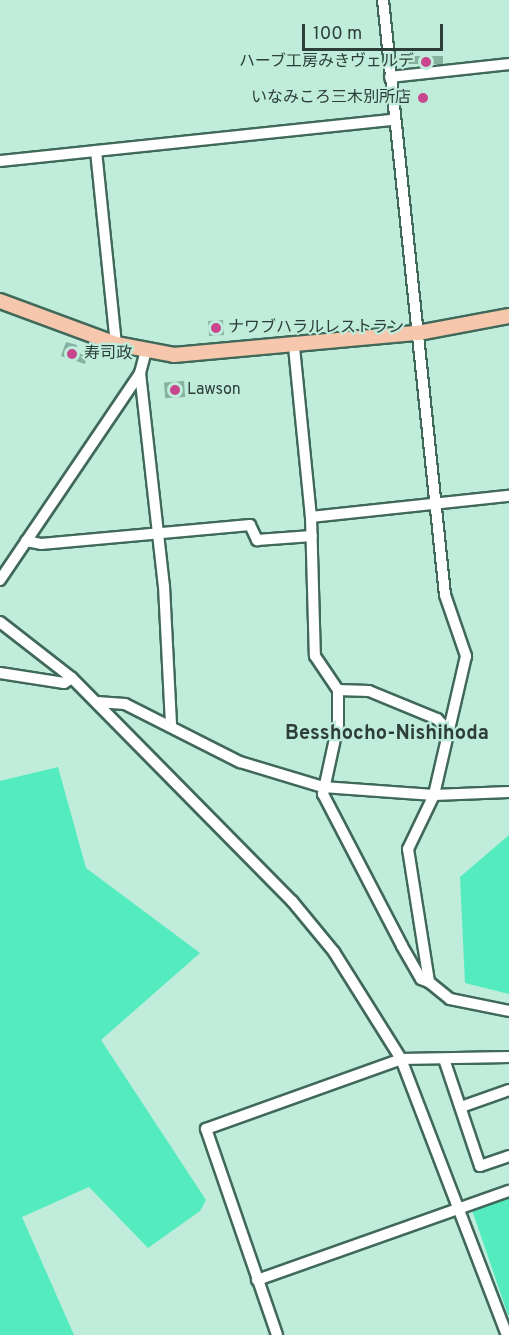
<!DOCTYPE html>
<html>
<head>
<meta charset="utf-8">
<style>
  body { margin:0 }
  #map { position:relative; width:509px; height:1335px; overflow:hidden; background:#bfecdb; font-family:Overpass,"Noto Sans JP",sans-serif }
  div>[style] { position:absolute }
  .green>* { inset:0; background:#54ecbf }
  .building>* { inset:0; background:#86b1a1; transform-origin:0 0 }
  .roads { filter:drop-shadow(2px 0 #40695a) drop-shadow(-2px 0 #40695a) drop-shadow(0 2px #40695a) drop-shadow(0 -2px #40695a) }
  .minor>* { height:10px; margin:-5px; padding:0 5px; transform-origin:5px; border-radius:5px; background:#fff }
  .major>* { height:14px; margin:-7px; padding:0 7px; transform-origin:7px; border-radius:7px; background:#f6c7ad }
  .dots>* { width:16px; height:16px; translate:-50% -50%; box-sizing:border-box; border:3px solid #bfecdb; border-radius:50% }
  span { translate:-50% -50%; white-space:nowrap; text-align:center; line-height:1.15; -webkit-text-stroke:4.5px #bfecdb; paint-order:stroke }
  .poi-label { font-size:16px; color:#2c3e37 }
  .right { translate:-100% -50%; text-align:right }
  .left { translate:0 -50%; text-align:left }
  .quarter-label { font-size:20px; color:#2c3e37; font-weight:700 }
  .scale { position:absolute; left:302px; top:24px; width:141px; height:27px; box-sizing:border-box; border:3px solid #2c3e37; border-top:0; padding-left:8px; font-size:18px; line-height:21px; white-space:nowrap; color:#2c3e37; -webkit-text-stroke:4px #bfecdb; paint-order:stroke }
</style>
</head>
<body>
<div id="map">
  <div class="green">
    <div style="clip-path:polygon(58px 767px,86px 868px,200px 953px,101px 1040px,206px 1200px,200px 1211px,148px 1248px,89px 1187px,22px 1217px,74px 1335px,0 1335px,0 781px)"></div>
    <div style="clip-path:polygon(509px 835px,509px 994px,465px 983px,460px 877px)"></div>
    <div style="clip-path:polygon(509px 1197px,509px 1315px,508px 1315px,472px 1210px)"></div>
  </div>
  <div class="building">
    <div style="left:443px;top:56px;width:8px;height:35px;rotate:90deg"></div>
    <div style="left:223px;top:320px;width:15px;height:15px;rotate:86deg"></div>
    <div style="clip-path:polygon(66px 342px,77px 345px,75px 352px,87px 356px,85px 364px,61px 356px)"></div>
    <div style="left:184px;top:381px;width:16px;height:20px;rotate:86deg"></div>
  </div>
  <div class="roads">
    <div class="minor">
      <div style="left:383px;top:0;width:598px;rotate:84.05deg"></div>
      <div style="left:445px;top:595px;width:65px;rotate:71deg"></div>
      <div style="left:466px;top:656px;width:143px;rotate:103deg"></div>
      <div style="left:434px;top:795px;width:60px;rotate:115.7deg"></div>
      <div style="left:408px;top:849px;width:135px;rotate:81deg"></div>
      <div style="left:429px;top:982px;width:27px;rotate:39deg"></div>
      <div style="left:450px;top:999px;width:60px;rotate:11.5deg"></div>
      <div style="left:390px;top:77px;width:120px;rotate:-6.2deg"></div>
      <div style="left:96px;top:151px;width:194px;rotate:84.1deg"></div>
      <div style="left:0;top:161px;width:395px;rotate:-6deg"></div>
      <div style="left:294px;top:347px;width:171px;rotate:84.3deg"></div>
      <div style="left:311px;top:517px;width:139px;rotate:88.4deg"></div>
      <div style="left:315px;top:656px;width:41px;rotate:55.9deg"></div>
      <div style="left:338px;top:690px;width:35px;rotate:90deg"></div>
      <div style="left:338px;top:725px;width:71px;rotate:102.3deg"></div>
      <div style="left:323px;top:794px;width:171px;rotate:62.5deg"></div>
      <div style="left:402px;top:946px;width:38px;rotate:60deg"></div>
      <div style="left:421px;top:979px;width:9px;rotate:21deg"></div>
      <div style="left:140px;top:373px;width:214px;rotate:83.6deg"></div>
      <div style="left:164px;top:586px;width:140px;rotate:87.1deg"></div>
      <div style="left:311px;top:517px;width:199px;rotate:-6.1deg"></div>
      <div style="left:26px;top:541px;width:15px;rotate:11deg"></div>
      <div style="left:41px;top:544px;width:210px;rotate:-5.2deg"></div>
      <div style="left:250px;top:525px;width:17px;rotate:65deg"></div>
      <div style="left:257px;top:540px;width:55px;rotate:-4.2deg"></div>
      <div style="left:0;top:580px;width:250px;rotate:-55.9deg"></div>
      <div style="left:140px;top:373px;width:23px;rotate:-75deg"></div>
      <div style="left:0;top:622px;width:91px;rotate:37.9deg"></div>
      <div style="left:72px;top:678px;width:313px;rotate:45.4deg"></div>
      <div style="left:292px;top:901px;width:66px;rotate:50.5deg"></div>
      <div style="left:334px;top:952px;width:126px;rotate:57.9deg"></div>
      <div style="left:401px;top:1059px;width:296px;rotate:69deg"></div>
      <div style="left:0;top:673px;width:65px;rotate:8.9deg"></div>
      <div style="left:64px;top:683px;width:9px;rotate:-32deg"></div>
      <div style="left:338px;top:690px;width:31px;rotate:2deg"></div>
      <div style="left:369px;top:691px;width:74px;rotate:22.4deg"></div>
      <div style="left:437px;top:719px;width:18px;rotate:45deg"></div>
      <div style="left:97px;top:702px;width:28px;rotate:4deg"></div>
      <div style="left:125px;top:704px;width:129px;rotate:26.8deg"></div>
      <div style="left:240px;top:762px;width:87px;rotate:16.8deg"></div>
      <div style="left:323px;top:787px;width:111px;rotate:4.1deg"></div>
      <div style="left:434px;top:795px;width:75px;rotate:-2.3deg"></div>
      <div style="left:444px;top:1059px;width:113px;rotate:71.4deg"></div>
      <div style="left:480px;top:1166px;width:31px;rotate:-19deg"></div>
      <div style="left:461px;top:1107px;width:51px;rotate:-19.5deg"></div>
      <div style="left:257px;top:1280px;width:267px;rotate:-19.5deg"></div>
      <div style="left:277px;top:1335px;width:218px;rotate:-109deg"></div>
      <div style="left:206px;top:1129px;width:207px;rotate:-19.7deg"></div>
      <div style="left:401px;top:1059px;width:108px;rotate:-1.1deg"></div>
    </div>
    <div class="major">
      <div style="left:0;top:301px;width:124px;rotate:20.3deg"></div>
      <div style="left:116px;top:344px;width:59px;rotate:10.7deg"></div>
      <div style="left:174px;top:355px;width:245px;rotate:-5.2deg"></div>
      <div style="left:418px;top:333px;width:93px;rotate:-10.6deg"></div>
    </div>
  </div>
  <div class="dots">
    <div style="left:426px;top:62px;background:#c8468e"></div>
    <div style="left:423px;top:98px;background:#c8468e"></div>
    <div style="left:216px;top:328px;background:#c8468e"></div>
    <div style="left:72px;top:354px;background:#c8468e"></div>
    <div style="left:175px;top:390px;background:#c8468e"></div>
  </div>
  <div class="poi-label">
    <span class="right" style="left:414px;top:62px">ハーブ工房みきヴェルデ</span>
    <span class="right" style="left:411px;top:98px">いなみころ三木別所店</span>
    <span class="left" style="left:228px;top:328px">ナワブハラルレストラン</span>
    <span class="left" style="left:84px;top:354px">寿司政</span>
    <span class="left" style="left:187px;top:390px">Lawson</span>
  </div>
  <div class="quarter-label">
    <span style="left:387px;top:734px">Besshocho-Nishihoda</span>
  </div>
  <div class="scale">100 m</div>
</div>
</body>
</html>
